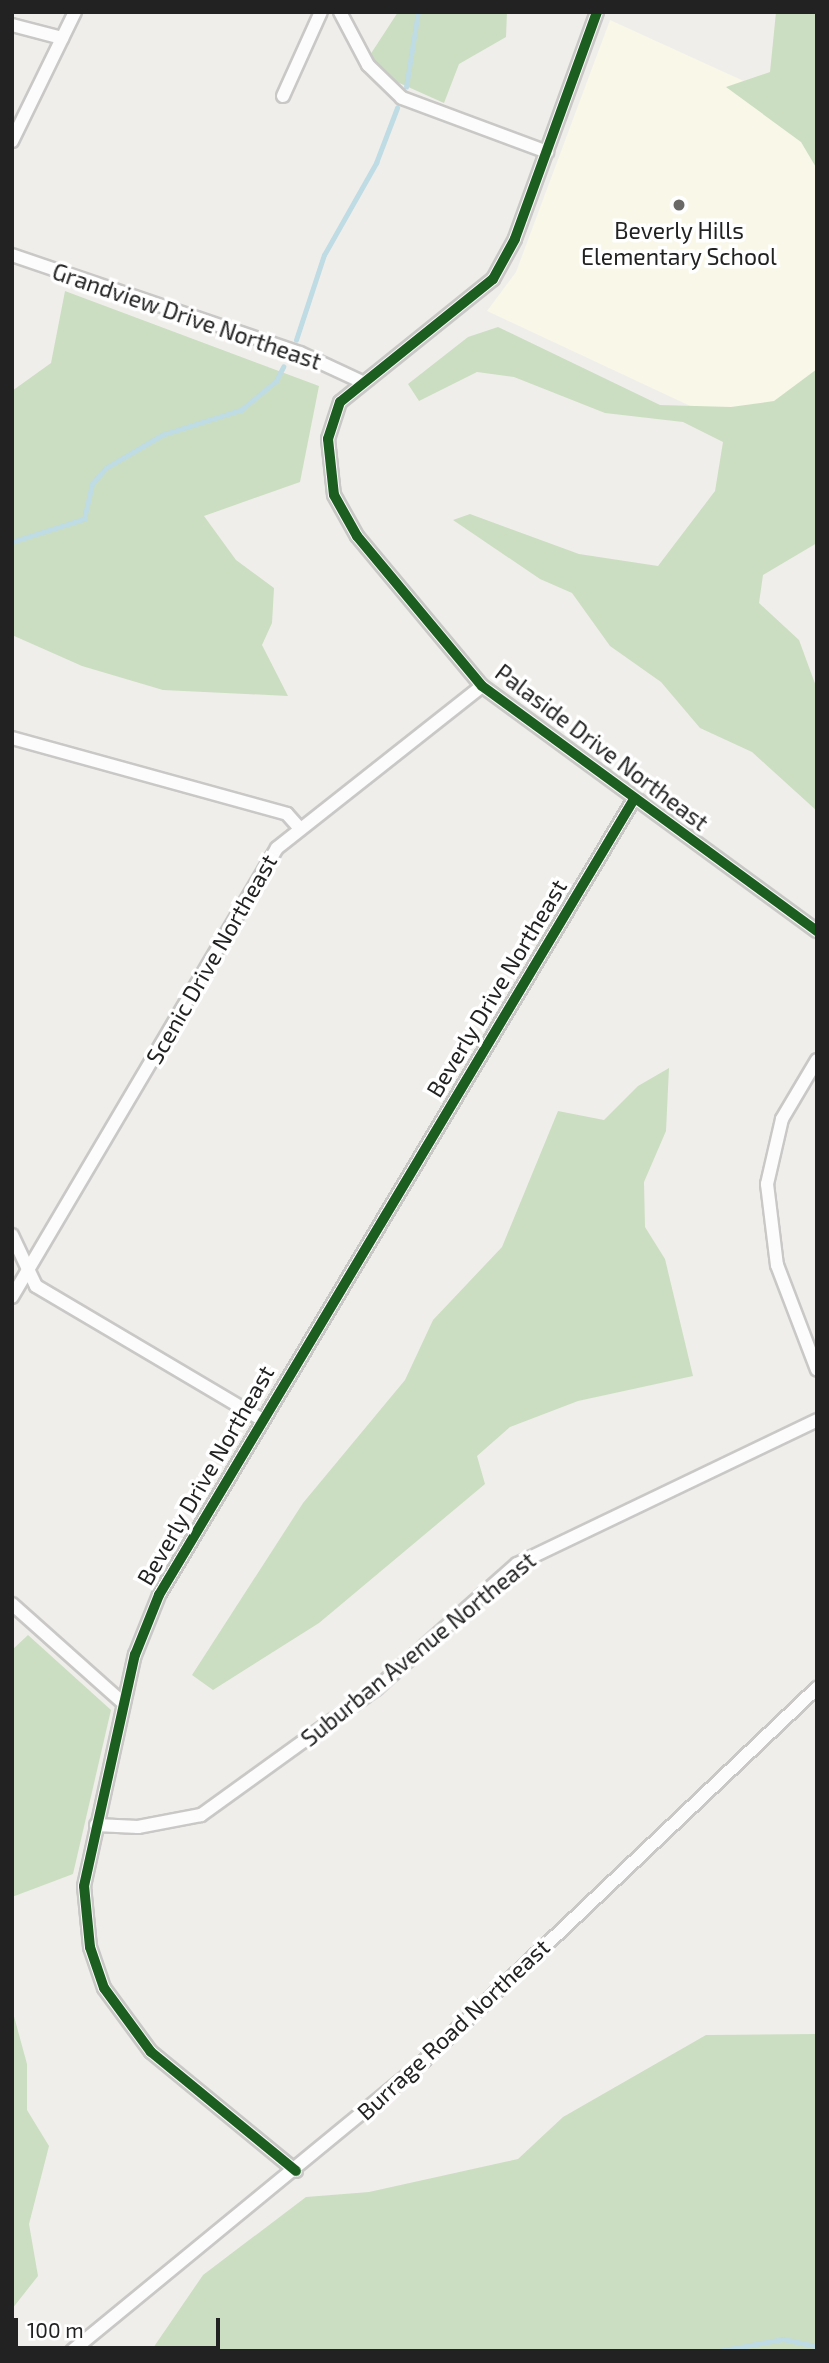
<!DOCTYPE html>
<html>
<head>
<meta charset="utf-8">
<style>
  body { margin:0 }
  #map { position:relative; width:829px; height:2363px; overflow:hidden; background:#f0eeeb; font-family:"Exo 2",sans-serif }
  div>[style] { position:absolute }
  .education>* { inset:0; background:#f8f7e8 }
  .forest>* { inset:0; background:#cbdec1 }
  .stream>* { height:4.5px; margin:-2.25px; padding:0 2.25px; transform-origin:2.25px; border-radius:2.25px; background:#bfdbe3 }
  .roads { filter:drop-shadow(2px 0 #c9c8c7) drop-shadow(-2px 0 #c9c8c7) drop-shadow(0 2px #c9c8c7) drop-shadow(0 -2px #c9c8c7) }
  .street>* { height:12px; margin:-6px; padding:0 6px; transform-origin:6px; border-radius:6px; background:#fdfcfc }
  .cycleway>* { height:10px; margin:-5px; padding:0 5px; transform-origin:5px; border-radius:5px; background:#1b5e20 }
  .dots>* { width:19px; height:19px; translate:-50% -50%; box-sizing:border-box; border:4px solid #fff; border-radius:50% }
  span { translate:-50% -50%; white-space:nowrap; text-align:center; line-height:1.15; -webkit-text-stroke:7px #fff; paint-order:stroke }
  .poi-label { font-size:23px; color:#222 }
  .street-label { font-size:23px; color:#222 }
  .frame { position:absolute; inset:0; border:14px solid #222; pointer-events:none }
  .scale { position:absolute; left:14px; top:2318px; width:206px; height:32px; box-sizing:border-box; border:4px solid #222; border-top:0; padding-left:9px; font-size:21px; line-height:24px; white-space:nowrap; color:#222; -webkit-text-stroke:5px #fff; paint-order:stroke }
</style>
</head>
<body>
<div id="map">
  <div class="education">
    <div style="clip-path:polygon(610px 20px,792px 103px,817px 138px,817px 394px,733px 426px,487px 311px,516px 272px)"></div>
  </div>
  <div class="forest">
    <div style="clip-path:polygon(398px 12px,507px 12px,506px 37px,459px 64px,444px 103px,388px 78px,370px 55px)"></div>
    <div style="clip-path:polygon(776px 12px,817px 12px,817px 169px,801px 142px,726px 87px,770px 72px)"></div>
    <div style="clip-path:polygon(65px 291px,319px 386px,300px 482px,204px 516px,236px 560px,274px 588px,272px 623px,262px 645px,288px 696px,163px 690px,82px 666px,12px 635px,12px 391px,51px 363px)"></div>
    <div style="clip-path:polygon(498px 327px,660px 405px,731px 407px,774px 401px,817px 369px,817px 543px,763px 575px,759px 603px,799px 640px,817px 689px,817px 811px,752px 752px,700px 728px,661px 682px,610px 646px,572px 593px,540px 579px,453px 520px,470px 514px,579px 554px,658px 566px,715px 491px,723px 442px,683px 422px,605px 413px,514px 377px,477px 372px,419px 401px,408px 384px,468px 337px)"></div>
    <div style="clip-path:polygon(669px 1068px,666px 1131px,644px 1182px,645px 1227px,665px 1259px,693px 1376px,578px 1401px,510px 1427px,477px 1456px,485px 1484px,319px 1623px,213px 1690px,192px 1675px,303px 1503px,405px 1380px,433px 1320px,502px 1247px,558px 1111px,604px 1120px,638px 1086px)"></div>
    <div style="clip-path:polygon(28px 1635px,111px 1710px,73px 1874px,12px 1897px,12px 1650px)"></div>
    <div style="clip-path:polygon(12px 2009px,27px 2064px,27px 2110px,49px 2146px,29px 2224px,38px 2276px,12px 2309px)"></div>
    <div style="clip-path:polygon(817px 2034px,817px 2351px,151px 2351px,203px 2275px,306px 2197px,369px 2192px,518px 2159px,563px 2117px,706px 2035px)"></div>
  </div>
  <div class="stream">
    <div style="left:406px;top:87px;width:76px;rotate:-80.9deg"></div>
    <div style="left:296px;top:340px;width:89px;rotate:-71.8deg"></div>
    <div style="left:324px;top:255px;width:106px;rotate:-60.5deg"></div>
    <div style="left:376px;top:163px;width:59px;rotate:-69.1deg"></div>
    <div style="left:12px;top:542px;width:76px;rotate:-17.7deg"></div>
    <div style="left:84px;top:519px;width:36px;rotate:-77deg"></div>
    <div style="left:92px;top:484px;width:21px;rotate:-49deg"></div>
    <div style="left:106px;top:468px;width:65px;rotate:-30.5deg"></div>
    <div style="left:162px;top:435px;width:83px;rotate:-17.6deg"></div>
    <div style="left:241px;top:410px;width:45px;rotate:-39.6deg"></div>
    <div style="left:276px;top:381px;width:16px;rotate:-63deg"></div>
    <div style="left:719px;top:2351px;width:65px;rotate:-10.6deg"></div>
    <div style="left:783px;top:2339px;width:35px;rotate:12deg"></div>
  </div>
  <div class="roads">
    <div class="street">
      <div style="left:340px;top:12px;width:60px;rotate:62.2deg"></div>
      <div style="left:368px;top:65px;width:47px;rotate:44.1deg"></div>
      <div style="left:402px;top:98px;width:155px;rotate:20.4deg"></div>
      <div style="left:597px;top:12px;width:241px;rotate:109.9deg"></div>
      <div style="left:515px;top:239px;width:46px;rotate:118.8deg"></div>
      <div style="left:493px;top:279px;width:196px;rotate:141.2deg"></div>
      <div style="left:340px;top:402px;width:39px;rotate:108deg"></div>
      <div style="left:328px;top:439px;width:56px;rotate:83.9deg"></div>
      <div style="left:334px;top:495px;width:47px;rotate:60.7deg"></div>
      <div style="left:357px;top:536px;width:195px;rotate:50.2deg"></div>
      <div style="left:482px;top:686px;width:415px;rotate:36.2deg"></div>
      <div style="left:12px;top:25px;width:52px;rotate:14.6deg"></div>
      <div style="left:283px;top:96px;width:92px;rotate:-65.7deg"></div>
      <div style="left:12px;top:141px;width:144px;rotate:-64deg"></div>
      <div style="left:12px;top:255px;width:304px;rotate:18.8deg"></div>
      <div style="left:300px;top:353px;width:66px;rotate:25deg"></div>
      <div style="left:12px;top:738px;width:285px;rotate:15.4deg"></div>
      <div style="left:287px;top:814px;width:15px;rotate:48deg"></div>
      <div style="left:817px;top:1060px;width:69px;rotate:120.7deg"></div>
      <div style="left:782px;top:1119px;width:67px;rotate:103deg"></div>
      <div style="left:767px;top:1184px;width:82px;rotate:83deg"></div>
      <div style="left:777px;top:1265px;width:112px;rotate:69.1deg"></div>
      <div style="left:12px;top:1235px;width:56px;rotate:64.8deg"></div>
      <div style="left:36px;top:1286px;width:261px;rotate:30.6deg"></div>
      <div style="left:12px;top:1297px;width:521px;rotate:-59.45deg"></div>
      <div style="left:277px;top:848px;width:261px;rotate:-38.3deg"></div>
      <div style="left:12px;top:1604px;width:149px;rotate:41.7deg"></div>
      <div style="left:96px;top:1825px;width:42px;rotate:2.7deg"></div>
      <div style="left:138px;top:1827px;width:64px;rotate:-10.8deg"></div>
      <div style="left:201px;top:1815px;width:216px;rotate:-35.8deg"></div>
      <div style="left:376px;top:1689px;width:188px;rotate:-41.6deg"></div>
      <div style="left:517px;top:1564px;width:333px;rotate:-25.6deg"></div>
      <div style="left:296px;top:2171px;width:188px;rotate:-140.6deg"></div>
      <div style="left:151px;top:2052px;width:79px;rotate:-126.3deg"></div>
      <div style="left:104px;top:1988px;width:43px;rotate:-108.9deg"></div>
      <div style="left:90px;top:1947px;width:61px;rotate:-95.6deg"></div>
      <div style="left:84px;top:1886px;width:237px;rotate:-77.6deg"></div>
      <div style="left:135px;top:1655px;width:65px;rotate:-68.2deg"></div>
      <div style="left:159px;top:1595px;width:927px;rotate:-59.17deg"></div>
      <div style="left:72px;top:2351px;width:438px;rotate:-39.4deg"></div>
      <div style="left:411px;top:2073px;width:560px;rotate:-43.48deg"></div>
    </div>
  </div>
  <div class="cycleway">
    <div style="left:597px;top:12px;width:241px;rotate:109.9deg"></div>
    <div style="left:515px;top:239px;width:46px;rotate:118.8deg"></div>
    <div style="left:493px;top:279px;width:196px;rotate:141.2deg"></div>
    <div style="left:340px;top:402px;width:39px;rotate:108deg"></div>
    <div style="left:328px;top:439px;width:56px;rotate:83.9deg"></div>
    <div style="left:334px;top:495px;width:47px;rotate:60.7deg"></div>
    <div style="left:357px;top:536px;width:195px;rotate:50.2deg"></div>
    <div style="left:482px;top:686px;width:415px;rotate:36.2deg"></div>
    <div style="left:296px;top:2171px;width:188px;rotate:-140.6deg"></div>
    <div style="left:151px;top:2052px;width:79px;rotate:-126.3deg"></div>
    <div style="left:104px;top:1988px;width:43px;rotate:-108.9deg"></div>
    <div style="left:90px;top:1947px;width:61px;rotate:-95.6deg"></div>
    <div style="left:84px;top:1886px;width:237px;rotate:-77.6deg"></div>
    <div style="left:135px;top:1655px;width:65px;rotate:-68.2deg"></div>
    <div style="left:159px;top:1595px;width:927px;rotate:-59.17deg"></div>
  </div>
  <div class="dots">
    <div style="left:679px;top:205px;background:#6a6968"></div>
  </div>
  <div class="poi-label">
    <span style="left:679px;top:243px">Beverly Hills<br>Elementary School</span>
  </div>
  <div class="street-label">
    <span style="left:187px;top:316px;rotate:19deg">Grandview Drive Northeast</span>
    <span style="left:602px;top:747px;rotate:37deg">Palaside Drive Northeast</span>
    <span style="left:211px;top:959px;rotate:-60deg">Scenic Drive Northeast</span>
    <span style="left:496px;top:988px;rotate:-59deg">Beverly Drive Northeast</span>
    <span style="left:205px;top:1475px;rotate:-60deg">Beverly Drive Northeast</span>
    <span style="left:418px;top:1649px;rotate:-39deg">Suburban Avenue Northeast</span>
    <span style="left:453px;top:2029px;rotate:-43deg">Burrage Road Northeast</span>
  </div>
  <div class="frame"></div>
  <div class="scale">100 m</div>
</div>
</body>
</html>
